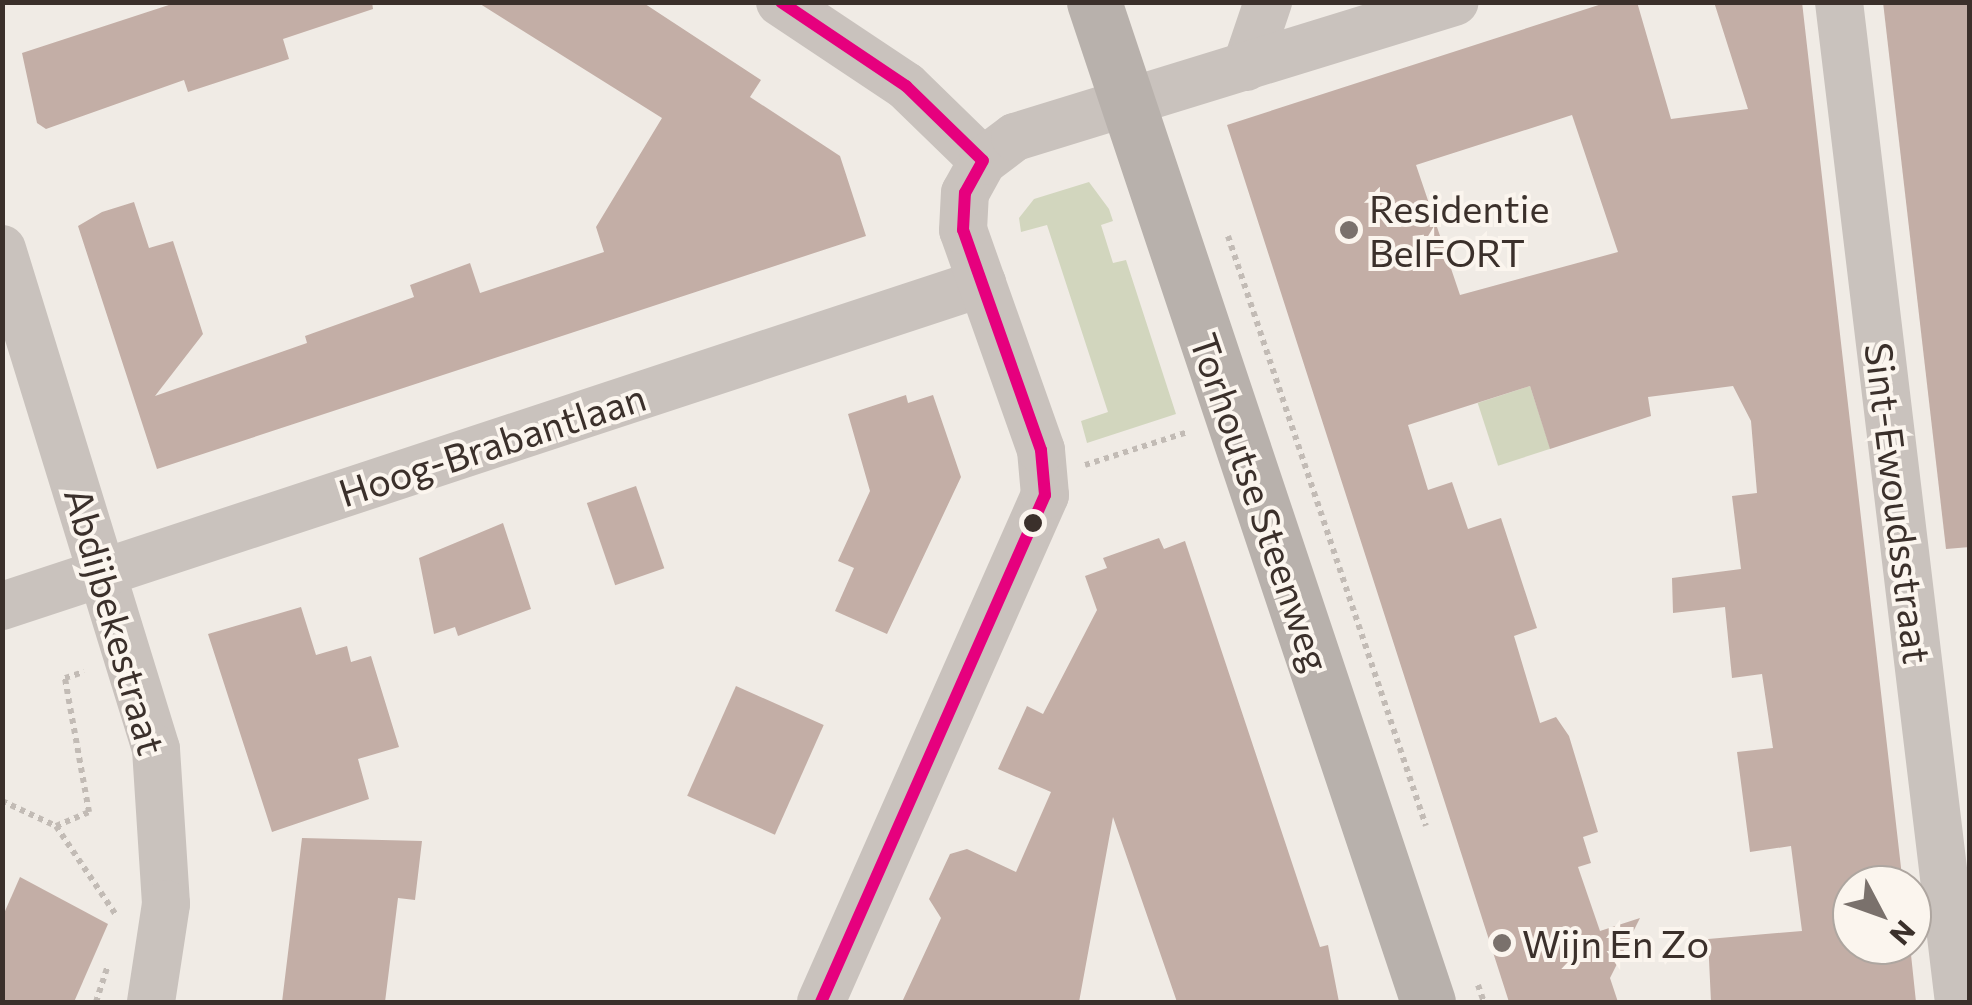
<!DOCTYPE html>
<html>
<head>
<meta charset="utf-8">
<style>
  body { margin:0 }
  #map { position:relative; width:1972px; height:1005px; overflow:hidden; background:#f0ebe5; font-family:Commissioner,sans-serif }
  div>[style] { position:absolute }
  .green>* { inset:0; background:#d2d6be; transform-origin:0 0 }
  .building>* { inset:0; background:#c3aea6; transform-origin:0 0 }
  .path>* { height:6px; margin-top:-3px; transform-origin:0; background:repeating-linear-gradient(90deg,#c2bbb5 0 5px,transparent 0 10px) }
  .minor>* { height:48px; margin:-24px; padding:0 24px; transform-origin:24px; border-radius:24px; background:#c9c2bd }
  .major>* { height:55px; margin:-27.5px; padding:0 27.5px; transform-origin:27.5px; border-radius:27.5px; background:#b8b1ac }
  .bus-1>* { height:12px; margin:-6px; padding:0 6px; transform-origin:6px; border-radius:6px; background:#e6007e }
  .dots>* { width:28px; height:28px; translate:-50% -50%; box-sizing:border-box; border:5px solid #fbf5ee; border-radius:50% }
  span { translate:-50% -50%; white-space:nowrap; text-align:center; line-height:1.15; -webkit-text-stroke:8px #fbf5ee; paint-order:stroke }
  .poi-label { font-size:38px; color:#3b302b }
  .left { translate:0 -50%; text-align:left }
  .street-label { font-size:38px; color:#3b302b }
  .frame { position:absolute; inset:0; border:5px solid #3b302b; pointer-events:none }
  .north { position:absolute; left:1832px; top:865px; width:100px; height:100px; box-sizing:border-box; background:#fbf5ee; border:2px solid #aea6a0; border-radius:50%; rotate:131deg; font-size:28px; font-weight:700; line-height:40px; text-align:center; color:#3b302b }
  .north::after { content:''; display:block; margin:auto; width:35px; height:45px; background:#7a716c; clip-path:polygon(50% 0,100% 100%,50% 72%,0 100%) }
</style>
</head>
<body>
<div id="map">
  <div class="green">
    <div style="clip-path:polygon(1089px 182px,1109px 209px,1113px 221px,1101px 225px,1113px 263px,1126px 260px,1176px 414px,1087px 443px,1081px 421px,1108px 412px,1047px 225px,1021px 232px,1019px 218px,1034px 199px)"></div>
    <div style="left:1530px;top:386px;width:66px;height:55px;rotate:72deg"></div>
  </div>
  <div class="building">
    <div style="clip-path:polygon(178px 2px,372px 2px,373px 9px,283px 39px,289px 59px,188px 92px,184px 80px,46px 129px,37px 123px,22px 53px)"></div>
    <div style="clip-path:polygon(477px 2px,642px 2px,761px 80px,750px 97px,840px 156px,866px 236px,157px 469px,78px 226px,102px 212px,134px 202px,149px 248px,173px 241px,203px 334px,155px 396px,307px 343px,305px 336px,414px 297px,410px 285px,470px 263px,480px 293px,604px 252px,596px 227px,662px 118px)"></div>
    <div style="clip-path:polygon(evenodd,1608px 2px,1637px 2px,1671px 119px,1748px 109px,1714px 2px,1802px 2px,1903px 885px,1852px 885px,1852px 945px,1910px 945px,1916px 1002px,1711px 1002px,1708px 939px,1802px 931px,1791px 846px,1750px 852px,1737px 752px,1773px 748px,1762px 674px,1732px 678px,1725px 607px,1673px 613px,1672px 578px,1741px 569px,1732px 496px,1757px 493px,1751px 421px,1733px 386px,1648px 397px,1651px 416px,1550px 449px,1530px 386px,1408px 425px,1428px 490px,1452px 482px,1468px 529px,1501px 518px,1537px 628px,1514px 636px,1540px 723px,1556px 717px,1569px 736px,1598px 832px,1583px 837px,1591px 863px,1578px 867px,1600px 931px,1640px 918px,1610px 978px,1618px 1002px,1509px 1002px,1227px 125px,1608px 2px,1572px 115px,1618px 252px,1460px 295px,1416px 165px,1572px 115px)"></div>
    <div style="clip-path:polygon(1883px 2px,1970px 2px,1970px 547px,1946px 549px)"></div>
    <div style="clip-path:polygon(906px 395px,908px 403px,933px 395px,961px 477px,887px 634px,835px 611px,854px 568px,838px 561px,870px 491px,848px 414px)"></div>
    <div style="left:636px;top:486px;width:87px;height:52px;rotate:71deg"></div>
    <div style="clip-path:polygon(503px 523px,531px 609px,458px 636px,455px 627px,434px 634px,419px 558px)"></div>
    <div style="clip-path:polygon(1159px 538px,1164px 549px,1185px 541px,1320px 947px,1328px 945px,1339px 1002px,1177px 1002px,1113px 817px,1079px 1002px,902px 1002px,941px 918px,929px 899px,950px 854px,967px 849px,1016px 872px,1051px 792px,998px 769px,1027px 706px,1043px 714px,1097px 610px,1085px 576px,1107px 568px,1103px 558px)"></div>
    <div style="clip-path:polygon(301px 607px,316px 655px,347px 646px,351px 662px,371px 656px,399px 747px,358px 759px,369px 799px,272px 832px,208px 634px)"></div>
    <div style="left:736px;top:686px;width:96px;height:120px;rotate:24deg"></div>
    <div style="clip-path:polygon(302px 838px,422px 841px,415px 900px,398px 898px,385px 1002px,282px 1002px)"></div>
    <div style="clip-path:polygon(20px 877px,108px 924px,74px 1002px,2px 1002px,2px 918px)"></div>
  </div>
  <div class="path">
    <div style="left:1228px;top:236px;width:622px;rotate:71.45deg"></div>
    <div style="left:1085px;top:465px;width:108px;rotate:-17.8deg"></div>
    <div style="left:2px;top:801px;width:60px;rotate:24.8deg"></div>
    <div style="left:56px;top:826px;width:36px;rotate:-23deg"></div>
    <div style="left:89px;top:812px;width:136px;rotate:-100.2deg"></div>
    <div style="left:65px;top:678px;width:20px;rotate:-18deg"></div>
    <div style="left:56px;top:826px;width:107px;rotate:56deg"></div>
    <div style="left:1478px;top:985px;width:18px;rotate:71deg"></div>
    <div style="left:96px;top:1002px;width:38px;rotate:-72deg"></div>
  </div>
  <div class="minor">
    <div style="left:780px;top:2px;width:151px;rotate:33.7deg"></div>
    <div style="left:906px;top:86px;width:107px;rotate:44.2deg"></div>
    <div style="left:1839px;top:2px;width:1007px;rotate:83.16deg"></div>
    <div style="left:1246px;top:67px;width:69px;rotate:-71.3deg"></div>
    <div style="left:2px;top:249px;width:523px;rotate:72.88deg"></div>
    <div style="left:156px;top:749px;width:155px;rotate:86.3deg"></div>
    <div style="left:166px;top:904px;width:99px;rotate:98.7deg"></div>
    <div style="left:2px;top:606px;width:1032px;rotate:-18.24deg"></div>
    <div style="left:821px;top:1002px;width:554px;rotate:-66.16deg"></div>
    <div style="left:1045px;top:495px;width:45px;rotate:-95.1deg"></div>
    <div style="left:1041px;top:450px;width:233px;rotate:-109.5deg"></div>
    <div style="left:963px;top:230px;width:37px;rotate:-87deg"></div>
    <div style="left:965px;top:193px;width:37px;rotate:-61deg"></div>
    <div style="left:983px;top:161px;width:40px;rotate:-37deg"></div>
    <div style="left:1015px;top:137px;width:460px;rotate:-17.1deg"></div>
  </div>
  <div class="major">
    <div style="left:1094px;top:2px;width:1054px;rotate:71.53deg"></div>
  </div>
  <div class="bus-1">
    <div style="left:781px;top:2px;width:151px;rotate:33.9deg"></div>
    <div style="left:906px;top:86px;width:107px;rotate:44.2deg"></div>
    <div style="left:821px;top:1002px;width:554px;rotate:-66.16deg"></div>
    <div style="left:1045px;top:495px;width:45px;rotate:-95.1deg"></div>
    <div style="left:1041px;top:450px;width:233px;rotate:-109.5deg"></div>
    <div style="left:963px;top:230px;width:37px;rotate:-87deg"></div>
    <div style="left:965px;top:193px;width:37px;rotate:-61deg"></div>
  </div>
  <div class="dots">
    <div style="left:1349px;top:230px;background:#7a716c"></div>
    <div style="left:1033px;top:523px;background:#3b302b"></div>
    <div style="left:1502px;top:943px;background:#7a716c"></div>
  </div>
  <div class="poi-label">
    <span class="left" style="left:1369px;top:230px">Residentie<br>BelFORT</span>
    <span class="left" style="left:1522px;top:943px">Wijn En Zo</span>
  </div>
  <div class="street-label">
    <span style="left:492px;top:444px;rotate:-18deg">Hoog-Brabantlaan</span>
    <span style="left:1261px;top:502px;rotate:71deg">Torhoutse Steenweg</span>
    <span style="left:1899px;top:503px;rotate:83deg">Sint-Ewoudsstraat</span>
    <span style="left:116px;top:621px;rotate:74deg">Abdijbekestraat</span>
  </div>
  <div class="frame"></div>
  <div class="north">N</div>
</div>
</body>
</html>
